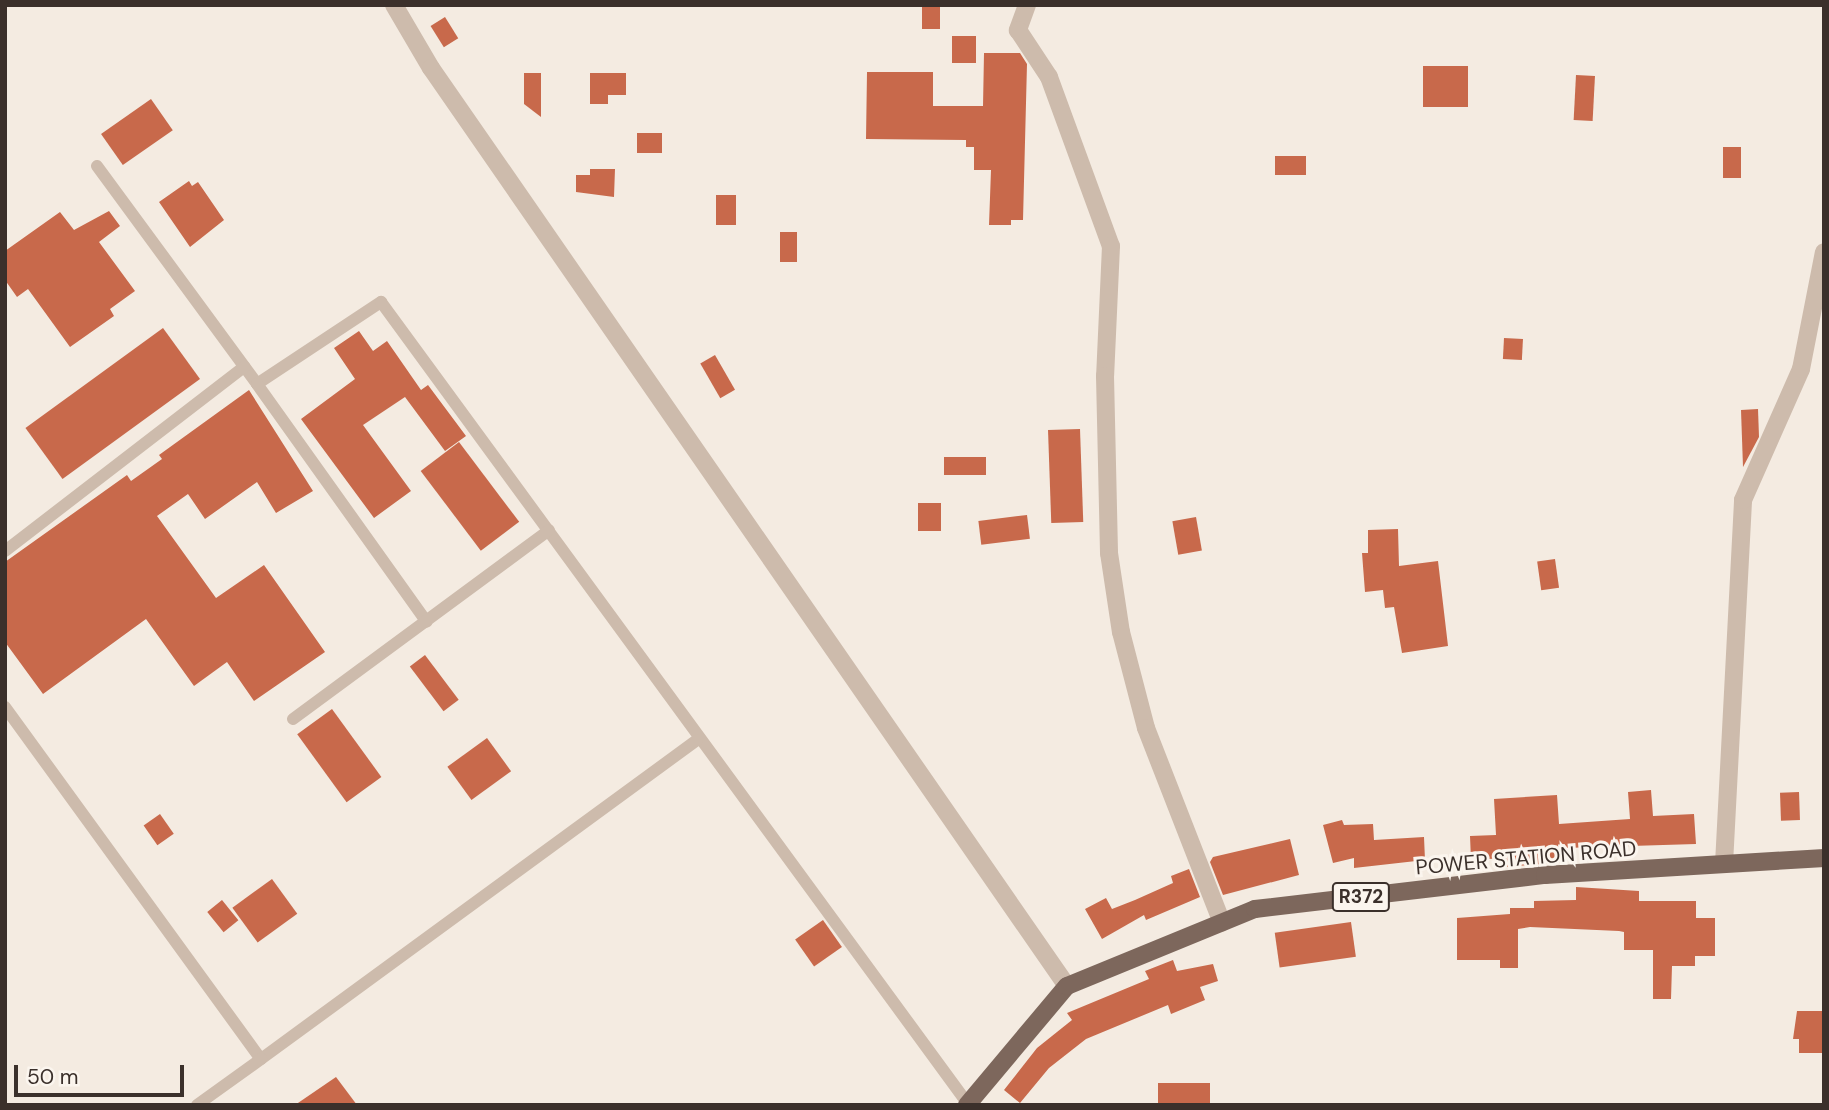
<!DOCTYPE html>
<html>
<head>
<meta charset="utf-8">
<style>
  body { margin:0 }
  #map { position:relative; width:1829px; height:1110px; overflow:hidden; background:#f4ebe1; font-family:"DM Sans",sans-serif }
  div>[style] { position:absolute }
  .building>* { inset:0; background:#c8694b; transform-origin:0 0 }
  .lane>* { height:12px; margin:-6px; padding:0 6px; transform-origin:6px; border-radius:6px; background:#cdbbac }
  .street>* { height:18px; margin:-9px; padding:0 9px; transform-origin:9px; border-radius:9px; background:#cdbbac }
  .primary>* { height:18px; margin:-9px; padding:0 9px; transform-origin:9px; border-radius:9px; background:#7d675c }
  span { translate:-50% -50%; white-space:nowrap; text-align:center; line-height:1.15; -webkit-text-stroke:6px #fbf5ee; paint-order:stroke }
  .shield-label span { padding:2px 5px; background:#fbf5ee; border:2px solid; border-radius:5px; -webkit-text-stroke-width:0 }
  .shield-label { font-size:19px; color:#3b302b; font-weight:700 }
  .street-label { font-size:21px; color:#3b302b }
  .frame { position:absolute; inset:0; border:7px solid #3b302b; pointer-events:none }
  .scale { position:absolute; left:14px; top:1065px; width:170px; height:32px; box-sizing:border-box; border:4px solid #3b302b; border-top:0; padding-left:9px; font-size:21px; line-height:24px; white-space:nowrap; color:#3b302b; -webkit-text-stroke:5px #fbf5ee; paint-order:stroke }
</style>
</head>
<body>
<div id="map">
  <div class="building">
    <div style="left:922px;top:5px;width:18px;height:24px"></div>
    <div style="left:445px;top:17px;width:25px;height:17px;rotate:58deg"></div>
    <div style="left:952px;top:36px;width:24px;height:27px"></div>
    <div style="clip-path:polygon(984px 53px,1020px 53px,1027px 64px,1023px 220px,1011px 220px,1011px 225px,989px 225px,991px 170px,974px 170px,974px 147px,966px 147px,966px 140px,866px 139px,867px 72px,933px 72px,933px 106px,983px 106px)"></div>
    <div style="left:1423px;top:66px;width:45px;height:41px"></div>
    <div style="clip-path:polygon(524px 73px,541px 73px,541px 117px,524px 104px)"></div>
    <div style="clip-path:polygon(590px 73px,626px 73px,626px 95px,608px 95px,608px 104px,590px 104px)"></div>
    <div style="left:1576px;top:75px;width:19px;height:45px;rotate:3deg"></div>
    <div style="left:151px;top:99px;width:38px;height:61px;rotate:55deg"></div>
    <div style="left:637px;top:133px;width:25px;height:20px"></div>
    <div style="left:1723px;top:147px;width:18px;height:31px"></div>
    <div style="left:1275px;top:156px;width:31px;height:19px"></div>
    <div style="clip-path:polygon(590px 169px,615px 169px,614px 197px,576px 192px,576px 175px,590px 175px)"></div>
    <div style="clip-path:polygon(189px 181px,192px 186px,198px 182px,224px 220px,190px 247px,159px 202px)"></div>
    <div style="left:716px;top:195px;width:20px;height:30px"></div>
    <div style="clip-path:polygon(109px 211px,120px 226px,99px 242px,135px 291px,110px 309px,114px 316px,70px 347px,28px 289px,17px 297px,5px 280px,5px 251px,60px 212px,74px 230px)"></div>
    <div style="left:780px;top:232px;width:17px;height:30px"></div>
    <div style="left:163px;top:328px;width:63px;height:170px;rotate:54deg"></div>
    <div style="clip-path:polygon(359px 331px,373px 351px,387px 341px,421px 390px,428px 385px,466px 436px,445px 451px,405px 397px,363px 425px,411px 491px,374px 518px,301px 419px,355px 379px,334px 348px)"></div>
    <div style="left:1504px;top:338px;width:19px;height:21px;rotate:3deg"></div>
    <div style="left:715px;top:355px;width:40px;height:17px;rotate:60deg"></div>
    <div style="clip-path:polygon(249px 390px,313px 491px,276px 513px,257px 482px,205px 519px,188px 494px,157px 516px,216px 598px,264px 565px,325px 652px,254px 701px,227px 662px,194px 686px,146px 619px,43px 694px,5px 642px,5px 562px,127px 475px,131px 481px,162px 459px,159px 455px)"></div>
    <div style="clip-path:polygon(1758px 409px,1759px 437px,1743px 467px,1741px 410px)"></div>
    <div style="left:1080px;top:429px;width:93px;height:32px;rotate:88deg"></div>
    <div style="left:459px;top:442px;width:100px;height:48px;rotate:53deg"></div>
    <div style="left:986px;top:457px;width:18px;height:42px;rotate:90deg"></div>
    <div style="left:918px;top:503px;width:23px;height:28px"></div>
    <div style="left:1027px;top:515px;width:24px;height:49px;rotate:83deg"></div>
    <div style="left:1196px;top:517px;width:34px;height:24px;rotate:80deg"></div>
    <div style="clip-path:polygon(1398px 529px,1399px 566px,1438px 561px,1448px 646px,1402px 653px,1394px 607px,1385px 608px,1383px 590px,1365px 592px,1362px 553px,1368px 553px,1368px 530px)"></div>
    <div style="left:1555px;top:559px;width:29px;height:18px;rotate:82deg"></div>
    <div style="left:425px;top:655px;width:56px;height:19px;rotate:53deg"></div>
    <div style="left:332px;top:709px;width:84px;height:43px;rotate:54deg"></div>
    <div style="left:487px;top:738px;width:41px;height:49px;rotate:54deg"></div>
    <div style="clip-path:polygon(1651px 790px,1653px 816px,1694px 814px,1696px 844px,1565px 848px,1566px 862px,1530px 865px,1505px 867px,1505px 858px,1471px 860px,1470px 836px,1496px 835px,1494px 799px,1557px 795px,1559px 824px,1630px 819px,1628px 792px)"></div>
    <div style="left:1799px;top:792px;width:28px;height:19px;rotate:88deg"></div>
    <div style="left:160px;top:814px;width:24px;height:20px;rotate:55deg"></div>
    <div style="clip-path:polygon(1342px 820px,1344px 825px,1373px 824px,1374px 840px,1424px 837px,1425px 860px,1354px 868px,1354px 858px,1333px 863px,1323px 825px)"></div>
    <div style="clip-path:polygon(1290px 839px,1299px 875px,1223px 895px,1210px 862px,1213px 857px)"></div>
    <div style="clip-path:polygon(1189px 869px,1200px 897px,1146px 920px,1144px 915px,1102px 939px,1085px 909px,1106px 898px,1112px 909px,1135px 900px,1173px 883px,1171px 876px)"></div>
    <div style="left:272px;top:879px;width:43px;height:49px;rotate:54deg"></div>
    <div style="clip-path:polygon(1576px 887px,1639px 891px,1639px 901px,1696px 901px,1696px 918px,1715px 918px,1715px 956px,1695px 956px,1695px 966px,1672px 966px,1671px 999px,1653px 999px,1653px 950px,1624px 950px,1624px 932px,1619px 931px,1530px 927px,1518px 929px,1518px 968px,1500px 968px,1500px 960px,1457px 960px,1457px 918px,1510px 914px,1510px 908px,1534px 908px,1534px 901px,1576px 900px)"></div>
    <div style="left:222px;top:900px;width:26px;height:19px;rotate:51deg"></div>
    <div style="left:823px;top:920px;width:33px;height:34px;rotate:55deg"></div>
    <div style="left:1351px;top:922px;width:35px;height:77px;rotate:82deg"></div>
    <div style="clip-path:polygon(1173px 960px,1177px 971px,1213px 964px,1218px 981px,1200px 987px,1205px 1000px,1171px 1014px,1168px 1005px,1086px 1039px,1049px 1068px,1020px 1103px,1004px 1090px,1037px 1048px,1072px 1020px,1067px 1013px,1149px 979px,1145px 971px)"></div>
    <div style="clip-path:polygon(1797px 1011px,1824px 1011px,1824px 1053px,1799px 1053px,1799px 1039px,1793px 1039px)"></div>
    <div style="clip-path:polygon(336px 1077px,357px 1105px,295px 1105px)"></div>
    <div style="left:1210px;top:1083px;width:22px;height:52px;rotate:90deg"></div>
  </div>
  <div class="lane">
    <div style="left:97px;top:166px;width:270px;rotate:53.7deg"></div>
    <div style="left:257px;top:384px;width:149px;rotate:-33.5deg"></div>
    <div style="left:381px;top:302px;width:994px;rotate:53.8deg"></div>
    <div style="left:257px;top:384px;width:292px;rotate:54.5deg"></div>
    <div style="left:5px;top:551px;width:302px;rotate:-37.6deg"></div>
    <div style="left:5px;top:707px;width:435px;rotate:54deg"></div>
    <div style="left:261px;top:1059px;width:540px;rotate:-36.19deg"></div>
    <div style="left:293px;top:719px;width:318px;rotate:-36.4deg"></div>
    <div style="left:197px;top:1105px;width:79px;rotate:-35.7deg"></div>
  </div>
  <div class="street">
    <div style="left:394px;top:5px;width:73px;rotate:59.6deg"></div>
    <div style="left:431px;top:68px;width:1117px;rotate:55.29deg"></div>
    <div style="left:1027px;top:5px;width:27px;rotate:110deg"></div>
    <div style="left:1018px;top:30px;width:56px;rotate:56.6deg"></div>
    <div style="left:1049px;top:77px;width:180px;rotate:69.9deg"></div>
    <div style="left:1111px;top:246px;width:130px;rotate:92.6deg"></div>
    <div style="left:1105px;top:376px;width:177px;rotate:88.7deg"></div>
    <div style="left:1109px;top:553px;width:80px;rotate:81.4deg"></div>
    <div style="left:1121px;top:632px;width:99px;rotate:75.4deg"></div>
    <div style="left:1146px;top:728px;width:209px;rotate:68.7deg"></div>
    <div style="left:1724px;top:864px;width:364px;rotate:-87deg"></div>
    <div style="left:1743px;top:500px;width:143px;rotate:-66.1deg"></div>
    <div style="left:1801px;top:369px;width:119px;rotate:-78.9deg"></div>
  </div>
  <div class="primary">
    <div style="left:967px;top:1105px;width:155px;rotate:-50deg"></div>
    <div style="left:1067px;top:986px;width:203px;rotate:-22.3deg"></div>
    <div style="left:1255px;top:909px;width:292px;rotate:-6.7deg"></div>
    <div style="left:1545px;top:875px;width:280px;rotate:-3.5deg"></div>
  </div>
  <div class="shield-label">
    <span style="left:1361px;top:897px">R372</span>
  </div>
  <div class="street-label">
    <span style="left:1526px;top:858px;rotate:-5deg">POWER STATION ROAD</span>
  </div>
  <div class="frame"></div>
  <div class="scale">50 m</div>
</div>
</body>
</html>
